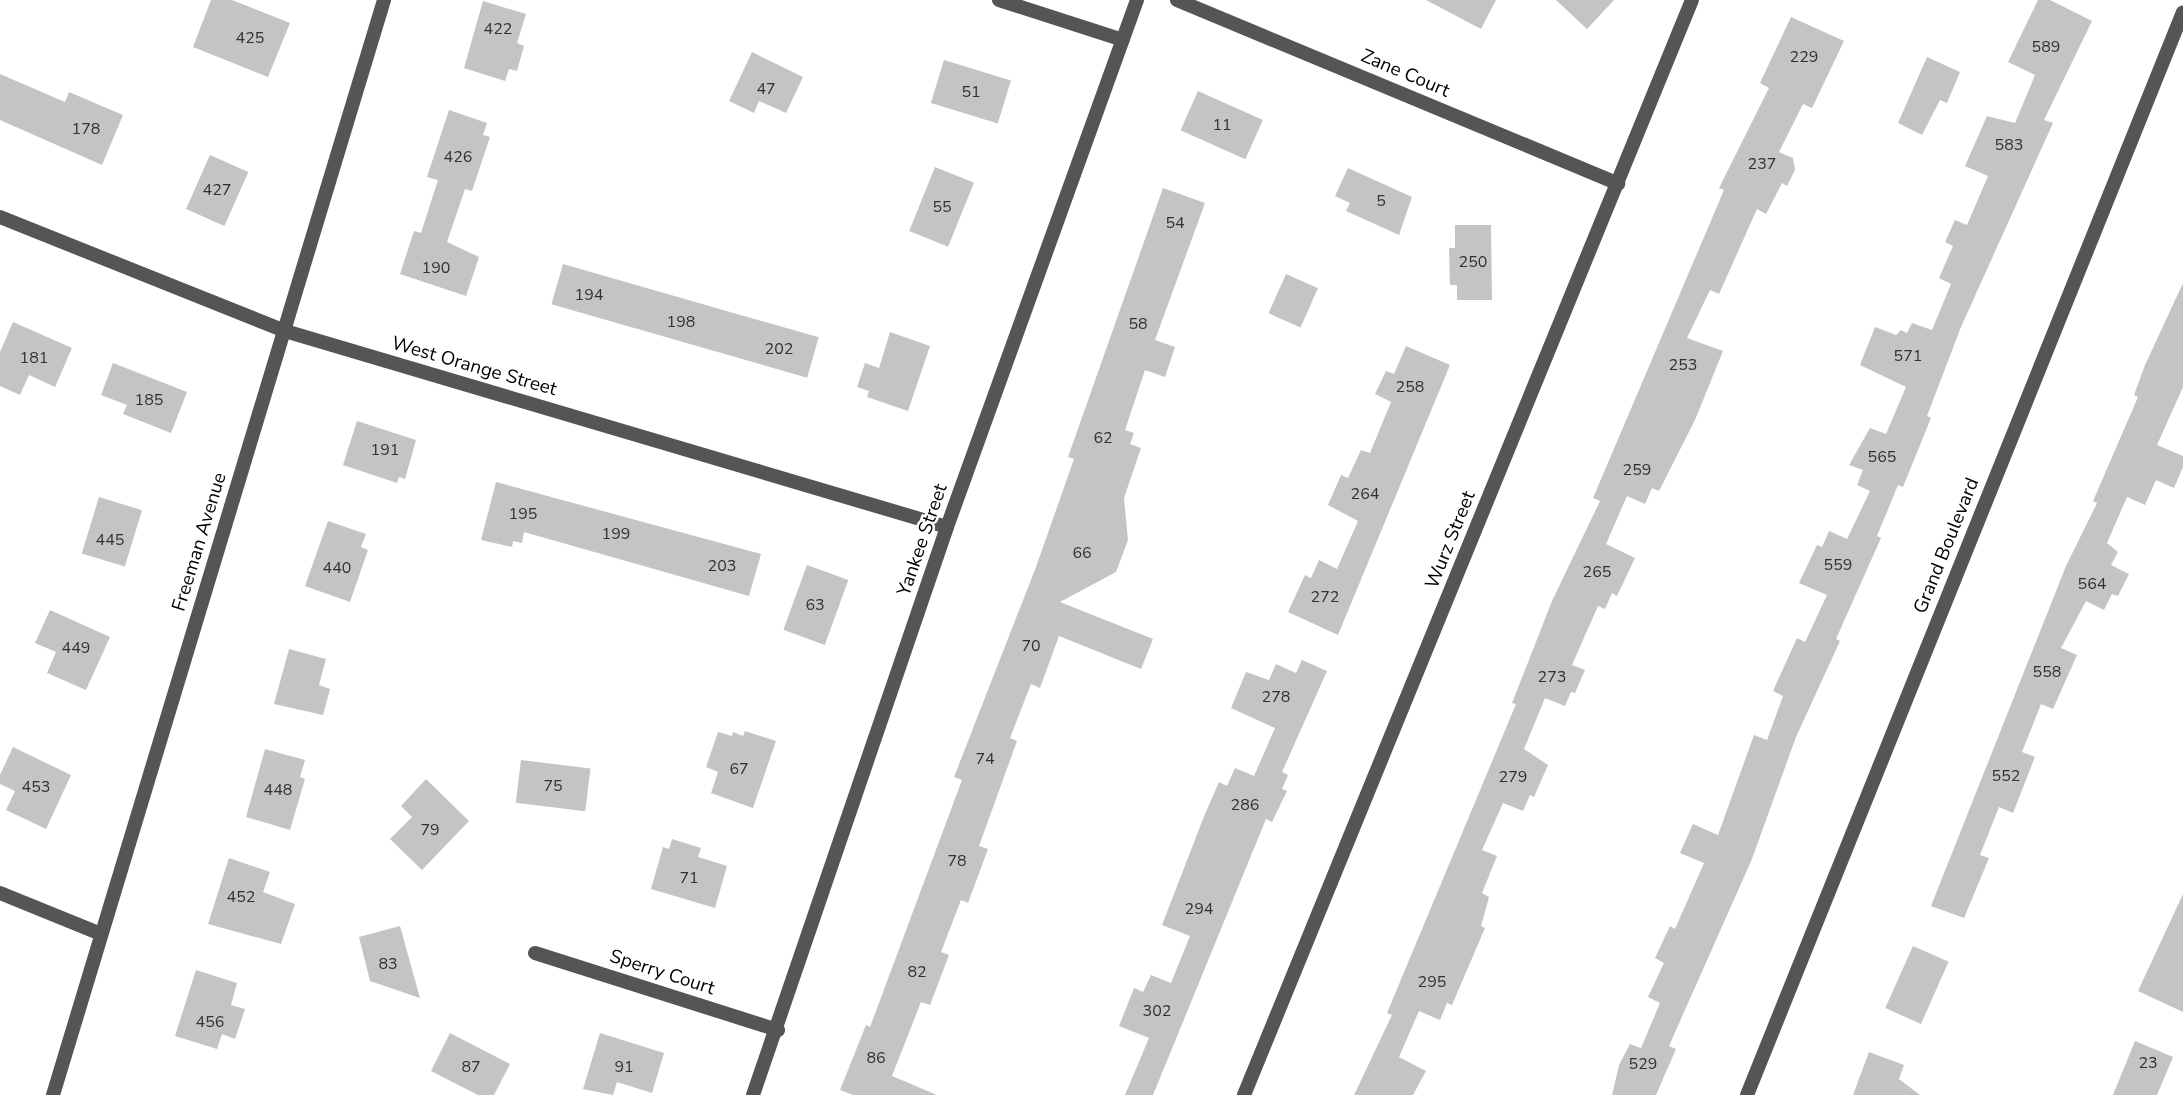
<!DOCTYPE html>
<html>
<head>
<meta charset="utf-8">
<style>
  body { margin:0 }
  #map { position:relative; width:2183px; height:1095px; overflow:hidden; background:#fff; font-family:"Nunito Sans",sans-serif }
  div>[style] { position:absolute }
  .building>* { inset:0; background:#c4c4c4; transform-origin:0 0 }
  .minor>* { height:14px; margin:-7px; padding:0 7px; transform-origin:7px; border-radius:7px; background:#555 }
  span { translate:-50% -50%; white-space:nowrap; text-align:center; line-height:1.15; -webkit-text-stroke:5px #fff; paint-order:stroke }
  .number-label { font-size:16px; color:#313131 }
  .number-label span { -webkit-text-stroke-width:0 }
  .street-label { font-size:19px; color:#000 }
</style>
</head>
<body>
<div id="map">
  <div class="building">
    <div style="clip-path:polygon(211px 0,232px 0,290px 23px,268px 77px,193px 47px)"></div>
    <div style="clip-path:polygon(1426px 0,1496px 0,1481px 29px)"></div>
    <div style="clip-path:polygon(1556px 0,1614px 0,1587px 29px)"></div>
    <div style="clip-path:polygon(2038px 0,2050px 0,2092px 21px,2044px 120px,2053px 123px,1961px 327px,1927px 416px,1931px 418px,1903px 487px,1898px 485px,1877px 536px,1881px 538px,1836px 639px,1840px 641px,1796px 737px,1752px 859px,1669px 1046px,1676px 1049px,1656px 1095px,1612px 1095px,1619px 1065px,1630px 1044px,1641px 1048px,1660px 1003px,1648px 997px,1664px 963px,1655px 958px,1670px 926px,1675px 929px,1704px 863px,1680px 853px,1693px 824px,1718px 835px,1754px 735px,1767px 740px,1783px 696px,1773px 691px,1797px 638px,1805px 642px,1827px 595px,1799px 583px,1817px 545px,1822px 547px,1829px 531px,1847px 539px,1870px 491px,1857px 485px,1863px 470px,1849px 465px,1870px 428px,1886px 434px,1906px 387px,1860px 365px,1875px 327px,1896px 335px,1901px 330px,1907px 333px,1912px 323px,1932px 330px,1951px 284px,1939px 278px,1953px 246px,1945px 242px,1955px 220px,1967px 225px,1988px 176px,1965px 166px,1987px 116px,2015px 123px,2035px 75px,2008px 62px)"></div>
    <div style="clip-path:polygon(483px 1px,526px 14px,517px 43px,524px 46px,517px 71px,509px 69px,505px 81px,464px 68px)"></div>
    <div style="clip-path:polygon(1791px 17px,1844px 41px,1812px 108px,1803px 104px,1779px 152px,1793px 158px,1795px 170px,1787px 186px,1782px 183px,1766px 214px,1757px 209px,1719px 294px,1710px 290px,1687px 338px,1723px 351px,1695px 420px,1659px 491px,1652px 488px,1645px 504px,1627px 496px,1606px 544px,1635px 558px,1617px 596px,1612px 593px,1605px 609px,1598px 606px,1572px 665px,1585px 670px,1575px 693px,1571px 692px,1565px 706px,1545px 698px,1524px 749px,1548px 765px,1534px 797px,1530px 795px,1523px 811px,1503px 803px,1482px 850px,1497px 856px,1482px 893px,1489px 897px,1481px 926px,1485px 928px,1452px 1005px,1447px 1003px,1440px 1020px,1419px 1011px,1399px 1057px,1426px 1071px,1413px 1095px,1354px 1095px,1392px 1015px,1387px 1013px,1516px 704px,1512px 703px,1552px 601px,1600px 501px,1593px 498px,1724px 190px,1719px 188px,1769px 88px,1760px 83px)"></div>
    <div style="clip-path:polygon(752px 52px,803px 77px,786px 113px,759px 101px,754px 113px,729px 101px)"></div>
    <div style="clip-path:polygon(1927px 57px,1960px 72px,1947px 103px,1940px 100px,1922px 135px,1898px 123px)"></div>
    <div style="left:944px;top:60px;width:70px;height:45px;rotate:17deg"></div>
    <div style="clip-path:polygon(0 74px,65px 102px,69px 92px,123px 115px,102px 165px,0 120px)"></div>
    <div style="left:1198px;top:91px;width:71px;height:43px;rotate:24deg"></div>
    <div style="clip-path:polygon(449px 110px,487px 123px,483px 135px,490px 137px,472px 191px,465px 189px,447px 242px,479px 257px,466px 296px,400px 274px,414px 231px,421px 233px,438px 180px,427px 177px)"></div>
    <div style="left:210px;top:155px;width:42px;height:59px;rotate:24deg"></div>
    <div style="left:935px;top:167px;width:42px;height:69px;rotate:22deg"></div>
    <div style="clip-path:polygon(1348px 168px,1412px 197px,1399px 235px,1346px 211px,1350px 203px,1335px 196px)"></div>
    <div style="clip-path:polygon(1163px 188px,1205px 203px,1155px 340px,1175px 347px,1165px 377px,1145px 370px,1125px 430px,1134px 433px,1130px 444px,1141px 448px,1124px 498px,1128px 540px,1116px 572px,1060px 602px,1153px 639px,1141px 669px,1059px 636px,1040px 688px,1031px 684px,1010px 738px,1017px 741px,979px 846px,988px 849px,968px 903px,961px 900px,941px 952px,949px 955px,930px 1005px,921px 1002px,892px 1076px,937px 1095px,853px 1095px,840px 1090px,866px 1025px,870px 1027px,962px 780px,954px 777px,1036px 567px,1074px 459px,1068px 457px)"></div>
    <div style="clip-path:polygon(1455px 225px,1491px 225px,1492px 300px,1457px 300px,1457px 285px,1450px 285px,1449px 248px,1455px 248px)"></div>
    <div style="left:563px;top:264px;width:266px;height:42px;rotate:16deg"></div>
    <div style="left:1286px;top:274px;width:35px;height:43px;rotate:24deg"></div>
    <div style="clip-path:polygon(2183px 283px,2183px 387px,2157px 445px,2183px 456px,2183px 467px,2174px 488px,2156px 480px,2145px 505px,2127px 497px,2107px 543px,2118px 552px,2111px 565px,2129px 574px,2118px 596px,2112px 594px,2104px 610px,2086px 601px,2061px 648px,2077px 655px,2053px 709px,2041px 704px,2022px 752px,2035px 757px,2013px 813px,1999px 807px,1980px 855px,1989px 858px,1964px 918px,1931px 906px,2066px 566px,2097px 503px,2093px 501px,2138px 397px,2134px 395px,2145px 365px)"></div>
    <div style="clip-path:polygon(13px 322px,72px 348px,55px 387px,29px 375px,20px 395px,0 386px,0 352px)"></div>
    <div style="clip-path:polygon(890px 332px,930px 346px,908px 411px,867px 397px,869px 391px,857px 387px,865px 363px,879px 368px)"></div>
    <div style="clip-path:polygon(1406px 346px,1450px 365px,1338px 635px,1288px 612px,1305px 575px,1311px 578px,1319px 560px,1337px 569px,1358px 521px,1328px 505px,1341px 475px,1348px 478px,1361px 450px,1370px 453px,1391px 402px,1375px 394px,1386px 371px,1394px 374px)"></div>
    <div style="clip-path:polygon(113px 363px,187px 392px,171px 433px,123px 414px,127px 405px,101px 395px)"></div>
    <div style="clip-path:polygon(357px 421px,416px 440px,405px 479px,399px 477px,397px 483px,343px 465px)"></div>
    <div style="clip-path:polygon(496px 482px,761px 554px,749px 596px,524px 532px,522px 543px,513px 541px,512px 547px,481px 540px)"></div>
    <div style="left:99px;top:497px;width:45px;height:59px;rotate:17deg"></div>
    <div style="clip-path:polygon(328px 521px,366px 534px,361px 547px,368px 550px,350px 602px,305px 586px)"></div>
    <div style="left:807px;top:565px;width:44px;height:69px;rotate:20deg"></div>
    <div style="clip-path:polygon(50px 610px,110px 637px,86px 690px,47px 673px,56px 652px,35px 643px)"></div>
    <div style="clip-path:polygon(289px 649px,326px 659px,319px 685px,330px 689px,323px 715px,274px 704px)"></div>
    <div style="clip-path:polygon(1302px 660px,1327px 671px,1282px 772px,1288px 775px,1282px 789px,1287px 791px,1272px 822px,1266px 819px,1153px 1095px,1125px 1095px,1149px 1038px,1119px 1026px,1134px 988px,1143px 992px,1151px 975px,1171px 983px,1190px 936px,1162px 925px,1203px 819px,1219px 782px,1227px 786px,1235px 768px,1254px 776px,1275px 728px,1231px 708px,1246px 672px,1269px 680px,1276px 664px,1296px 673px)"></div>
    <div style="clip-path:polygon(745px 731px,776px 741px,753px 808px,711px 793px,718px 772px,706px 767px,718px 732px,732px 736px,733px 732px,743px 736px)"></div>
    <div style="clip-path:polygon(13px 747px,71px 775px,46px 829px,6px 810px,15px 791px,0 784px,0 775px)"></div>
    <div style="clip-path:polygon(265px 749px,305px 760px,300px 777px,305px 779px,290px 830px,246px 817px)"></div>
    <div style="left:521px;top:760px;width:70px;height:43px;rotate:7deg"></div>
    <div style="clip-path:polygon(426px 779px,469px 821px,422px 870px,390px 839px,412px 817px,401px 806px)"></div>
    <div style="clip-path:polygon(672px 839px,701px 848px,698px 857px,727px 866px,715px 908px,651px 889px,663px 847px,669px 849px)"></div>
    <div style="clip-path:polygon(229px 858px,270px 872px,263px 892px,295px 904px,281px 944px,208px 924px)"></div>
    <div style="clip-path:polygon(2183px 894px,2183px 1012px,2138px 991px)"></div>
    <div style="clip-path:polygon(400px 926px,420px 998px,370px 981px,359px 937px)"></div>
    <div style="left:1913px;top:946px;width:39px;height:68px;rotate:24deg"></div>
    <div style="clip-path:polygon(196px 970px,237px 983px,231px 1005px,245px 1009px,235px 1039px,222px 1034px,217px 1049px,175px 1036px)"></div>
    <div style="clip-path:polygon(450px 1033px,510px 1064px,494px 1095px,478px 1095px,431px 1071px)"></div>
    <div style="clip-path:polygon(600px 1033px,664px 1053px,652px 1093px,617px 1082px,613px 1095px,583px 1089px)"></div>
    <div style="clip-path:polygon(2135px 1041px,2173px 1057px,2157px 1095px,2113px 1095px)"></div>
    <div style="clip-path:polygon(1869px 1052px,1904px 1065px,1899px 1079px,1920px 1095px,1853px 1095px)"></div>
  </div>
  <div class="minor">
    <div style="left:999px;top:0;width:130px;rotate:17.9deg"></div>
    <div style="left:1177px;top:0;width:478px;rotate:22.6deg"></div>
    <div style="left:0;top:217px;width:307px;rotate:21.8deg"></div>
    <div style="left:285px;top:331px;width:690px;rotate:16.49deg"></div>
    <div style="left:0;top:893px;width:109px;rotate:22.1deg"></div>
    <div style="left:535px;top:953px;width:255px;rotate:17.6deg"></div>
    <div style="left:53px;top:1095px;width:1144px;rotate:-73.18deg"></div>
    <div style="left:753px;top:1095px;width:600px;rotate:-71.14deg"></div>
    <div style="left:947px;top:527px;width:560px;rotate:-70.17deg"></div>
    <div style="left:1244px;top:1095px;width:1183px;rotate:-67.75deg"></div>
    <div style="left:1747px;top:1095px;width:1167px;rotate:-68.07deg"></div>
  </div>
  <div class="number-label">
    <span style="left:498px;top:29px">422</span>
    <span style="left:250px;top:38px">425</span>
    <span style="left:2046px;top:47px">589</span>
    <span style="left:1804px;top:57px">229</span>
    <span style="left:766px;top:89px">47</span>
    <span style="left:971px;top:92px">51</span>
    <span style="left:1222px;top:125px">11</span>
    <span style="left:86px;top:129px">178</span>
    <span style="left:2009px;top:145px">583</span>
    <span style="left:458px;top:157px">426</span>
    <span style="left:1762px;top:164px">237</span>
    <span style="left:217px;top:190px">427</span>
    <span style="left:1381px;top:201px">5</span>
    <span style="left:942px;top:207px">55</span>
    <span style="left:1175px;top:223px">54</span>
    <span style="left:1473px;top:262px">250</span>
    <span style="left:436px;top:268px">190</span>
    <span style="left:589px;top:295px">194</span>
    <span style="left:681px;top:322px">198</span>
    <span style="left:1138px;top:324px">58</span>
    <span style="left:779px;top:349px">202</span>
    <span style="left:1908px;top:356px">571</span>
    <span style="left:34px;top:358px">181</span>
    <span style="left:1683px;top:365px">253</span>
    <span style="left:1410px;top:387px">258</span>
    <span style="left:149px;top:400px">185</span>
    <span style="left:1103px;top:438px">62</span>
    <span style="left:385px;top:450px">191</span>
    <span style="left:1882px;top:457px">565</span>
    <span style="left:1637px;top:470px">259</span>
    <span style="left:1365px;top:494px">264</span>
    <span style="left:523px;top:514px">195</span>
    <span style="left:616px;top:534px">199</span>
    <span style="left:110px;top:540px">445</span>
    <span style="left:1082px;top:553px">66</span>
    <span style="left:1838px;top:565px">559</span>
    <span style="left:722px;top:566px">203</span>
    <span style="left:337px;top:568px">440</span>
    <span style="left:1597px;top:572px">265</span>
    <span style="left:2092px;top:584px">564</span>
    <span style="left:1325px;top:597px">272</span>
    <span style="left:815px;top:605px">63</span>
    <span style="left:1031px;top:646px">70</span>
    <span style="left:76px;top:648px">449</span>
    <span style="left:2047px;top:672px">558</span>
    <span style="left:1552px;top:677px">273</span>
    <span style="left:1276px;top:697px">278</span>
    <span style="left:985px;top:759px">74</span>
    <span style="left:739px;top:769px">67</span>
    <span style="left:2006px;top:776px">552</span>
    <span style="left:1513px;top:777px">279</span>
    <span style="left:553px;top:786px">75</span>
    <span style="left:36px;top:787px">453</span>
    <span style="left:278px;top:790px">448</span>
    <span style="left:1245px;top:805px">286</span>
    <span style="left:430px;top:830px">79</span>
    <span style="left:957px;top:861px">78</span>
    <span style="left:689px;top:878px">71</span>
    <span style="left:241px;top:897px">452</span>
    <span style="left:1199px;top:909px">294</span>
    <span style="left:388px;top:964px">83</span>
    <span style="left:917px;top:972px">82</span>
    <span style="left:1432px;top:982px">295</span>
    <span style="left:1157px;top:1011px">302</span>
    <span style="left:210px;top:1022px">456</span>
    <span style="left:876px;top:1058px">86</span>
    <span style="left:2148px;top:1063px">23</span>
    <span style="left:1643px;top:1064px">529</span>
    <span style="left:471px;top:1067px">87</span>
    <span style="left:624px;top:1067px">91</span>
  </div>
  <div class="street-label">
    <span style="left:1405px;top:74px;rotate:23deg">Zane Court</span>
    <span style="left:474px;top:367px;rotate:16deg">West Orange Street</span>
    <span style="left:923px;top:540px;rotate:-71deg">Yankee Street</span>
    <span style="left:1451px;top:540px;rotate:-68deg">Wurz Street</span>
    <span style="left:200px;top:542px;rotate:-73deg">Freeman Avenue</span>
    <span style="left:1947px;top:546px;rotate:-68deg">Grand Boulevard</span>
    <span style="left:662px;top:973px;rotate:18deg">Sperry Court</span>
  </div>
</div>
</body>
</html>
